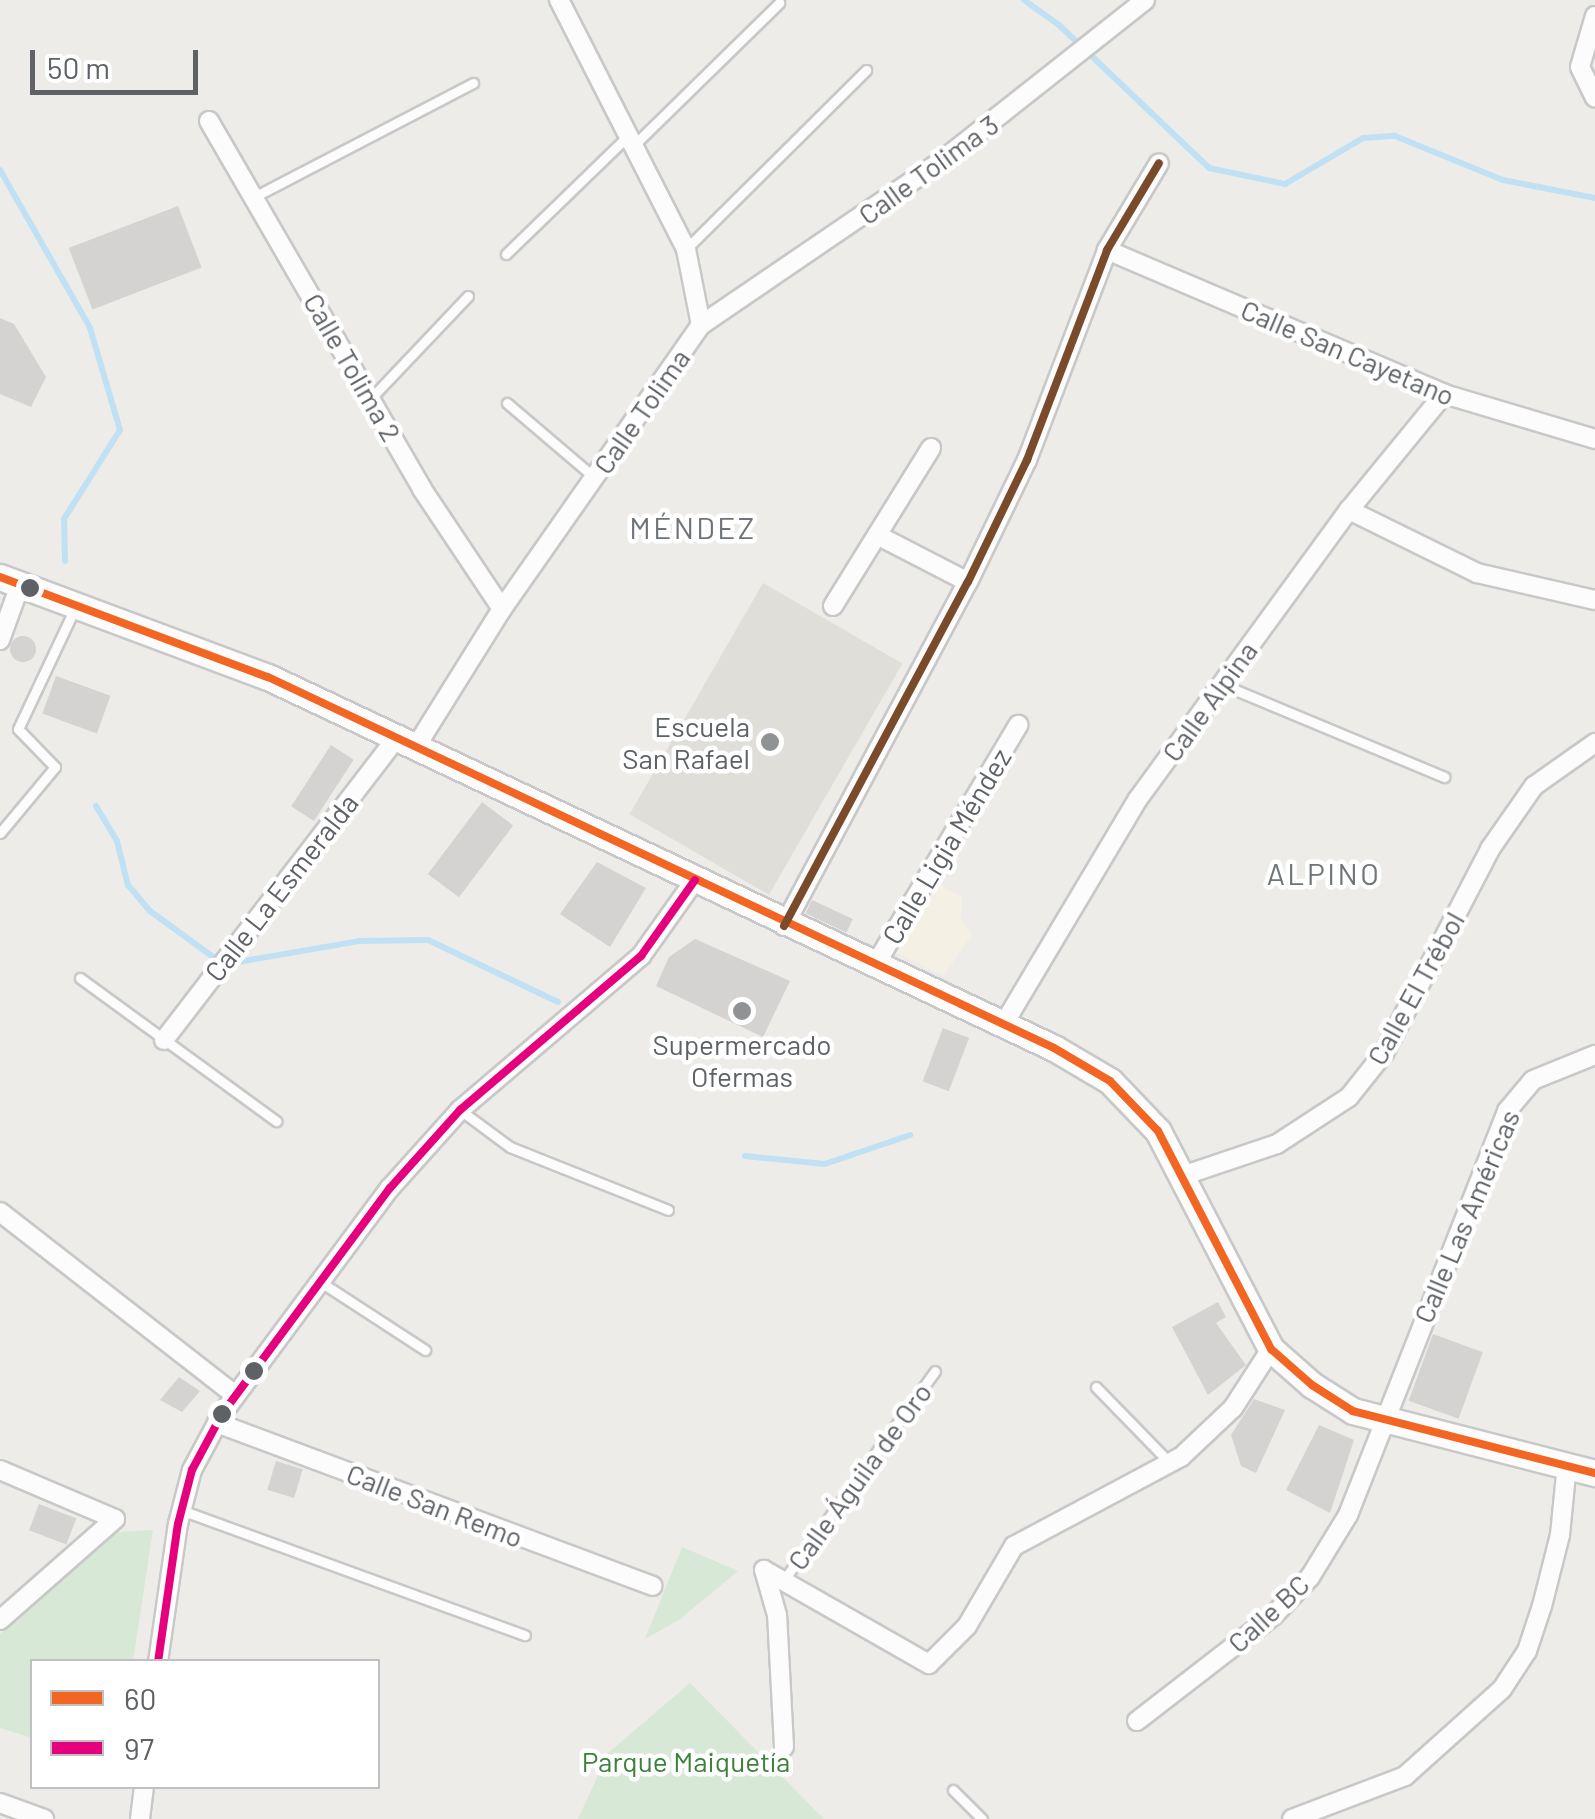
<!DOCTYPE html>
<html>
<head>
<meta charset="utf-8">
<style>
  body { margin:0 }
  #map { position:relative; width:1595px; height:1819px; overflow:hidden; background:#edece9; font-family:Barlow,sans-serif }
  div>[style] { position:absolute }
  .commercial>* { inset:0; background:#f5f0e4 }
  .education>* { inset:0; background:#e0ded9; transform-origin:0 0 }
  .green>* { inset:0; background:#d8e8d6 }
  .stream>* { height:6px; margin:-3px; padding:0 3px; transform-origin:3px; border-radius:3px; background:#c0e1f4 }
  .building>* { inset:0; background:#d4d3d2; transform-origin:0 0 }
  .round { border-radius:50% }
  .roads { filter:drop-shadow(2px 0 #c8c8c8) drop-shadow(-2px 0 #c8c8c8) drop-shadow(0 2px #c8c8c8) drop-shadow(0 -2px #c8c8c8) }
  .lane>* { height:9px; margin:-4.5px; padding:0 4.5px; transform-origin:4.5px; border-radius:4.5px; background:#fcfcfc }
  .street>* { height:18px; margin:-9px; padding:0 9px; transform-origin:9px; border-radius:9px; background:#fcfcfc }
  .secondary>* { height:25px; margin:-12.5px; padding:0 12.5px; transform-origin:12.5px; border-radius:12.5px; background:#fcfcfc }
  .bus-1>* { height:8px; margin:-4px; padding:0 4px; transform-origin:4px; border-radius:4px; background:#f26522 }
  .bus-2>* { height:8px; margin:-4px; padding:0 4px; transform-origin:4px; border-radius:4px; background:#e5007d }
  .bus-3>* { height:8px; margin:-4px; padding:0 4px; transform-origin:4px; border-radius:4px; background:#7a4b2a }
  .dots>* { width:28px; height:28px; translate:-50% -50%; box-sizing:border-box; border:5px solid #fff; border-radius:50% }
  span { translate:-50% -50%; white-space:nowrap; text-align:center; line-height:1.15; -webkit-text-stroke:9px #fff; paint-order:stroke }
  .street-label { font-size:28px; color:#5e6266 }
  .poi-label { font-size:28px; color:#5e6266 }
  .right { translate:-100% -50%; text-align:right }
  .park-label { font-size:28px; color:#3b813b }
  .neighbourhood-label { font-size:30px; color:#6f7478; letter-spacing:2.5px }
  .legend { position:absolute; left:30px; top:1659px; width:350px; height:130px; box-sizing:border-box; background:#fff; border:2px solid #bfc0c2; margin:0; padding:12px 18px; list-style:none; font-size:30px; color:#5e6266 }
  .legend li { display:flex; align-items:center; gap:20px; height:50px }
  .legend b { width:50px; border:2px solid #bfc0c2 }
  .scale { position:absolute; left:30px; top:50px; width:168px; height:45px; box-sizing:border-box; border:5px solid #5e6266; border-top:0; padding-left:12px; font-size:30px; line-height:35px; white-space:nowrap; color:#5e6266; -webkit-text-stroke:8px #fff; paint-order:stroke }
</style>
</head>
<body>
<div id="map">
  <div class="commercial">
    <div style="clip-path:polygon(937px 883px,962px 898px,961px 919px,972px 935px,943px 976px,893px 951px)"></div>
  </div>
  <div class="education">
    <div style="left:763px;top:583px;width:161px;height:267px;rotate:30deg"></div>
  </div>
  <div class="green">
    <div style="clip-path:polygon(153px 1530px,133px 1661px,32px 1662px,32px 1738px,0 1728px,0 1634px,117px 1532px)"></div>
    <div style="clip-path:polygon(682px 1547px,738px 1571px,679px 1620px,645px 1639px)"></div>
    <div style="clip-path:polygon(690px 1683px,824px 1819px,578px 1819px,608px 1753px)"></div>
  </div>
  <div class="stream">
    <div style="left:1024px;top:0;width:43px;rotate:35.5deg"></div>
    <div style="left:1059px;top:25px;width:207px;rotate:43.6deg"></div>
    <div style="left:1209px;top:168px;width:78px;rotate:11.9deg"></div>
    <div style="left:1285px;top:184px;width:91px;rotate:-30.5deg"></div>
    <div style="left:1363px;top:138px;width:32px;rotate:-4deg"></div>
    <div style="left:1395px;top:136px;width:117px;rotate:22.2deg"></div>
    <div style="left:1503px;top:180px;width:94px;rotate:11.1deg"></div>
    <div style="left:0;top:170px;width:182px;rotate:60.3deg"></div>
    <div style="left:90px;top:328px;width:106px;rotate:73.6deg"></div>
    <div style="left:120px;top:430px;width:105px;rotate:122.2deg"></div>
    <div style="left:64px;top:519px;width:42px;rotate:88.6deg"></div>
    <div style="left:96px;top:806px;width:41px;rotate:59deg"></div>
    <div style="left:117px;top:841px;width:45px;rotate:76deg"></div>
    <div style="left:128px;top:885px;width:34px;rotate:50deg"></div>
    <div style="left:150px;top:911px;width:82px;rotate:36deg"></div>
    <div style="left:238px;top:962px;width:124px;rotate:-9.8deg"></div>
    <div style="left:360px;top:941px;width:68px;rotate:-0.8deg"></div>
    <div style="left:428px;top:940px;width:144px;rotate:25.5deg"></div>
    <div style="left:745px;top:1156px;width:80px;rotate:5.7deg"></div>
    <div style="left:825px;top:1164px;width:90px;rotate:-18.8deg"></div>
  </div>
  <div class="building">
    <div style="left:178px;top:206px;width:66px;height:117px;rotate:69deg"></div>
    <div style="clip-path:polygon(0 318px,14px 324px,46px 377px,31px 407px,0 394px)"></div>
    <div class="round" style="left:10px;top:636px;width:26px;height:26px"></div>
    <div style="left:56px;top:676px;width:58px;height:40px;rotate:20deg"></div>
    <div style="left:331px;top:745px;width:27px;height:73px;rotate:33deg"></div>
    <div style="left:482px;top:802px;width:39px;height:90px;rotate:37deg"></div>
    <div style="clip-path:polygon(597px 862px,646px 888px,610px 947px,560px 914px)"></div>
    <div style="left:812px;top:900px;width:45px;height:15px;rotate:25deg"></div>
    <div style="clip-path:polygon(695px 939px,790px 981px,763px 1037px,656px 986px,669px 957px)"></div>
    <div style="left:943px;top:1028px;width:28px;height:57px;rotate:21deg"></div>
    <div style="clip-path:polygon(1218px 1302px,1226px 1317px,1216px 1323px,1246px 1365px,1208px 1395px,1172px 1327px)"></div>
    <div style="left:1433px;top:1334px;width:53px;height:71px;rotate:20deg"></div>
    <div style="clip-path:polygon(179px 1377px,200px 1391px,182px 1412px,160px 1400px)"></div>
    <div style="clip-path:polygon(1254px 1399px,1285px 1410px,1256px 1473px,1241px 1466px,1231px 1435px)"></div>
    <div style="clip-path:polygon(1319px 1425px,1354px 1440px,1330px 1513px,1286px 1490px)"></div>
    <div style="left:276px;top:1461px;width:28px;height:30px;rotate:17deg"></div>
    <div style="left:39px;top:1504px;width:40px;height:28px;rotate:21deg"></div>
  </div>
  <div class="roads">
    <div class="lane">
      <div style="left:635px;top:144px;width:202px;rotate:-44.4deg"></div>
      <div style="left:254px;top:197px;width:247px;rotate:-27.5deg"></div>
      <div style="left:686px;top:249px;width:254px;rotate:-44.8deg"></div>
      <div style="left:506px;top:254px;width:173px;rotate:-44.1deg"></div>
      <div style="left:373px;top:396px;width:138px;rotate:-46.5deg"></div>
      <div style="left:507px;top:403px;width:114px;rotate:40.4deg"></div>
      <div style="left:1221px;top:684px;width:242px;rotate:22.6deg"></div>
      <div style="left:0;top:833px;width:86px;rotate:-50.2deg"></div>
      <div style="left:55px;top:767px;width:53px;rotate:-134.2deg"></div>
      <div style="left:18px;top:729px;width:134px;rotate:-64.8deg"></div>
      <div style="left:80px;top:978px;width:243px;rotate:36.1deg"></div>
      <div style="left:460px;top:1110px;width:62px;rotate:36.5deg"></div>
      <div style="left:510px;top:1147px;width:170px;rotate:21.7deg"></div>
      <div style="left:322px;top:1283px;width:123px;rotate:33deg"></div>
      <div style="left:1096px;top:1387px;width:106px;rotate:45.8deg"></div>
      <div style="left:181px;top:1510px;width:366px;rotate:20deg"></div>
      <div style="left:783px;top:1581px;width:259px;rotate:-54.1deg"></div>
      <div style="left:953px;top:1790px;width:41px;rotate:45deg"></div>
    </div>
    <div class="street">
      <div style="left:1595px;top:16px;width:53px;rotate:106.4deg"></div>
      <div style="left:1580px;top:67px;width:34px;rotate:64deg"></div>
      <div style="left:209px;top:121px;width:425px;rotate:59.9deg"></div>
      <div style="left:422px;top:489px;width:144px;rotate:56.3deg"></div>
      <div style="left:1107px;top:250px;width:366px;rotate:23.1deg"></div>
      <div style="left:1444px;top:394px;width:158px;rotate:16.6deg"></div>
      <div style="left:701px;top:325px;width:294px;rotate:-34.3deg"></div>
      <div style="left:944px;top:159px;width:256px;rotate:-38.3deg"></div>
      <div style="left:1349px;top:510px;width:143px;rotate:26.2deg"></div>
      <div style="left:1477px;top:573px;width:121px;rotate:12.9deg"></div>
      <div style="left:877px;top:535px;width:102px;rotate:27.3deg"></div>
      <div style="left:833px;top:606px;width:186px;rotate:-58.2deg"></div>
      <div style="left:0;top:640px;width:59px;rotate:-70deg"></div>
      <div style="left:417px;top:745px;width:160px;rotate:-58deg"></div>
      <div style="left:502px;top:609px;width:347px;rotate:-55deg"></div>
      <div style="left:701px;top:325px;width:77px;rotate:-101.2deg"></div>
      <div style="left:686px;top:249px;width:280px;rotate:-117deg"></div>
      <div style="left:784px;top:926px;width:390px;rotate:-61.9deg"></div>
      <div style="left:968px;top:582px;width:136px;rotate:-64.2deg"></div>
      <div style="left:1027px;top:460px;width:225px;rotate:-69.1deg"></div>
      <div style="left:1107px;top:250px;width:101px;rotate:-59.1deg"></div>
      <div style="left:874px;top:967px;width:282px;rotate:-59.2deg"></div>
      <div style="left:1002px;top:1027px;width:265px;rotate:-59.2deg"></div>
      <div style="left:1138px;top:799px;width:358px;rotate:-53.9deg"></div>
      <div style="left:1349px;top:510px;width:150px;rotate:-50.7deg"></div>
      <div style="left:164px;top:1040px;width:385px;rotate:-52.4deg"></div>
      <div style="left:1185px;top:1175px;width:97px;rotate:-18.6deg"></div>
      <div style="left:1277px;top:1144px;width:86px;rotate:-33.1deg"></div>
      <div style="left:1349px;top:1097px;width:56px;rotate:-51.5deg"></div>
      <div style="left:1384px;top:1053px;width:230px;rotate:-62.5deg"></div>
      <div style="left:1490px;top:849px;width:77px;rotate:-55.1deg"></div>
      <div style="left:1534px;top:786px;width:75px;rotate:-35.2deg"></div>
      <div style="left:0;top:1212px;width:298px;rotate:37.9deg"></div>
      <div style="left:217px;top:1423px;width:465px;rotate:20.5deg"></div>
      <div style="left:0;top:1470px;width:125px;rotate:23.1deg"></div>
      <div style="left:115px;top:1519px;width:153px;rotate:138.7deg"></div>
      <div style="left:158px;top:1662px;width:139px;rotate:-81.8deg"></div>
      <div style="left:178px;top:1524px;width:56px;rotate:-75.5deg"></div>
      <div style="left:192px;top:1470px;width:64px;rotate:-61.8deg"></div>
      <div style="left:222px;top:1414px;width:282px;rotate:-53.4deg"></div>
      <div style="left:390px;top:1188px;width:105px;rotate:-48.1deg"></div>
      <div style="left:460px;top:1110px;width:238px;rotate:-40.4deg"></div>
      <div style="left:641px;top:956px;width:93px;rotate:-54.6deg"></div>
      <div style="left:1137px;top:1721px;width:173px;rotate:-37.7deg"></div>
      <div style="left:1274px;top:1615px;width:52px;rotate:-46.5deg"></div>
      <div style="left:1310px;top:1577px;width:73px;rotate:-58.5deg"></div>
      <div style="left:1348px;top:1515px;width:434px;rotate:-68.5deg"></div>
      <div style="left:1507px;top:1111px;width:40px;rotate:-50deg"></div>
      <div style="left:1533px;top:1080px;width:67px;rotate:-22deg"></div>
      <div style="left:784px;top:1747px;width:132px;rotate:-93deg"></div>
      <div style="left:777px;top:1615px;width:47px;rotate:-106.1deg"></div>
      <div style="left:764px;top:1570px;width:190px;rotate:29.7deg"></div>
      <div style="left:929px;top:1664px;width:54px;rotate:-45deg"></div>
      <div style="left:967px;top:1626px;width:93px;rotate:-59.6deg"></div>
      <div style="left:1014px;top:1546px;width:189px;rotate:-28.1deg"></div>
      <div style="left:1181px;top:1457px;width:71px;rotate:-43.3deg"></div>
      <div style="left:1233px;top:1408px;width:70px;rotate:-57.2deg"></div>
      <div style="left:0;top:1803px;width:47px;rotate:20deg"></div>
      <div style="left:140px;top:1819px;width:33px;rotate:-83deg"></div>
      <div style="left:1292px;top:1819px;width:121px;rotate:-20.8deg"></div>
      <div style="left:1405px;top:1776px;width:130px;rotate:-41.9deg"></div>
      <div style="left:1502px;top:1689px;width:45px;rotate:-56.7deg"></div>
      <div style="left:1527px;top:1651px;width:47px;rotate:-71.6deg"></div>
      <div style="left:1542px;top:1606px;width:73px;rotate:-75.8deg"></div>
      <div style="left:1560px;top:1535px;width:72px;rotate:-84.4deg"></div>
    </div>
    <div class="secondary">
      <div style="left:0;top:577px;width:286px;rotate:20.5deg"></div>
      <div style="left:268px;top:677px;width:869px;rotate:25.27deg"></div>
      <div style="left:1054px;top:1048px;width:65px;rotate:30.5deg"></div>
      <div style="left:1110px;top:1081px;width:69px;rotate:46.2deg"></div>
      <div style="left:1158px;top:1131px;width:246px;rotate:62.6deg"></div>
      <div style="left:1271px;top:1349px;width:55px;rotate:41.3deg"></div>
      <div style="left:1312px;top:1385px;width:49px;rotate:32.4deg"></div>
      <div style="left:1353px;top:1411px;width:250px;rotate:14.4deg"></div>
    </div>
  </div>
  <div class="bus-1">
    <div style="left:0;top:577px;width:286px;rotate:20.5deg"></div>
    <div style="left:268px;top:677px;width:869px;rotate:25.27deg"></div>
    <div style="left:1054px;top:1048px;width:65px;rotate:30.5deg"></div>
    <div style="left:1110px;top:1081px;width:69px;rotate:46.2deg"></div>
    <div style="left:1158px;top:1131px;width:246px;rotate:62.6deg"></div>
    <div style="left:1271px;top:1349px;width:55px;rotate:41.3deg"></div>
    <div style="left:1312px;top:1385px;width:49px;rotate:32.4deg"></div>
    <div style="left:1353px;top:1411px;width:250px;rotate:14.4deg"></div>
  </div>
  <div class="bus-2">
    <div style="left:158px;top:1662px;width:139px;rotate:-81.8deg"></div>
    <div style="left:178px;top:1524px;width:56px;rotate:-75.5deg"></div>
    <div style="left:192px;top:1470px;width:64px;rotate:-61.8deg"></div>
    <div style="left:222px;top:1414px;width:282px;rotate:-53.4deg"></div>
    <div style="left:390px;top:1188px;width:105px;rotate:-48.1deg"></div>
    <div style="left:460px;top:1110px;width:238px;rotate:-40.4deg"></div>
    <div style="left:641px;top:956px;width:93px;rotate:-54.6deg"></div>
  </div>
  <div class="bus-3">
    <div style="left:784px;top:926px;width:390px;rotate:-61.9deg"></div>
    <div style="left:968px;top:582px;width:136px;rotate:-64.2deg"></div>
    <div style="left:1027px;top:460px;width:225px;rotate:-69.1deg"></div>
    <div style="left:1107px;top:250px;width:101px;rotate:-59.1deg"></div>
  </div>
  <div class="dots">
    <div style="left:30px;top:588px;background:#5e6266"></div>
    <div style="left:770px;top:742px;background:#909294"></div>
    <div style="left:742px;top:1011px;background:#909294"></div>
    <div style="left:254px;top:1371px;background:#5e6266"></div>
    <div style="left:222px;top:1414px;background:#5e6266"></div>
  </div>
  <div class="street-label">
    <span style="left:928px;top:169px;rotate:-36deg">Calle Tolima 3</span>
    <span style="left:1348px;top:352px;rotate:23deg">Calle San Cayetano</span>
    <span style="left:353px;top:367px;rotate:60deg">Calle Tolima 2</span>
    <span style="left:641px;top:411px;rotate:-55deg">Calle Tolima</span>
    <span style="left:1209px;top:701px;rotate:-54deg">Calle Alpina</span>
    <span style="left:946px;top:846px;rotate:-59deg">Calle Ligia Méndez</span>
    <span style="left:281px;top:887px;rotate:-52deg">Calle La Esmeralda</span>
    <span style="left:1415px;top:988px;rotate:-61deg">Calle El Trébol</span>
    <span style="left:1466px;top:1216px;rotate:-67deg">Calle Las Américas</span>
    <span style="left:859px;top:1476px;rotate:-54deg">Calle Águila de Oro</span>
    <span style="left:435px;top:1505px;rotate:21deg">Calle San Remo</span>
    <span style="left:1268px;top:1613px;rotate:-43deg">Calle BC</span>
  </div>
  <div class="poi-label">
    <span class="right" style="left:750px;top:742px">Escuela<br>San Rafael</span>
    <span style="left:742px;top:1060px">Supermercado<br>Ofermas</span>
  </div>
  <div class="park-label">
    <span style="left:686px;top:1761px">Parque Maiquetía</span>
  </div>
  <div class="neighbourhood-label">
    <span style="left:693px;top:527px">MÉNDEZ</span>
    <span style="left:1324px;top:873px">ALPINO</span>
  </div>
  <ul class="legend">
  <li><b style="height:12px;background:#f26522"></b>60</li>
  <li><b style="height:12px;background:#e5007d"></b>97</li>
  </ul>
  <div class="scale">50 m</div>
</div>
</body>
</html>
